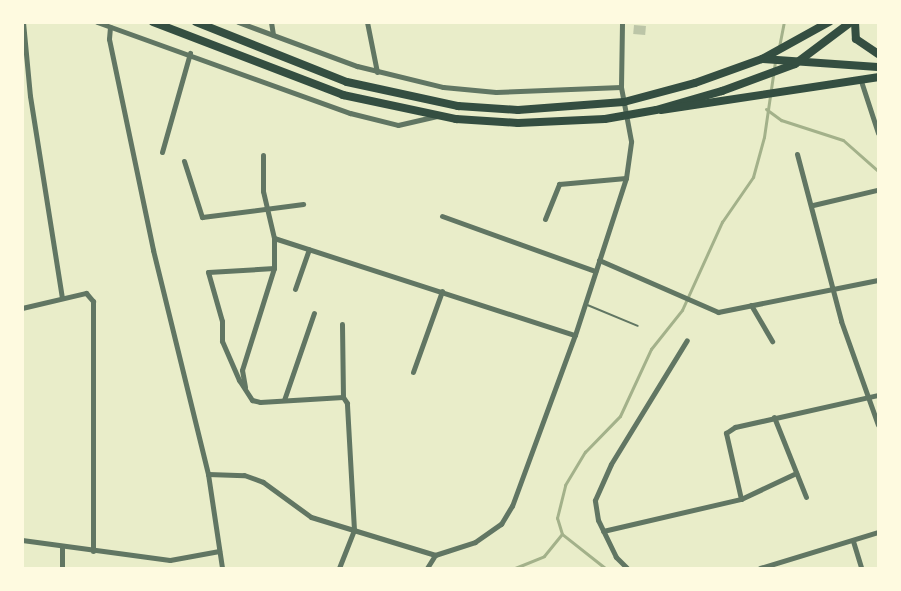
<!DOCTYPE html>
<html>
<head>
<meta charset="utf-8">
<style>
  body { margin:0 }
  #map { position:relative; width:901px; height:591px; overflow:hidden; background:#e9edc9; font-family:"DM Sans",sans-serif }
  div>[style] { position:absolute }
  .stream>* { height:3px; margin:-1.5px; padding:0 1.5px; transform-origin:1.5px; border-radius:1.5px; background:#a3b18a }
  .building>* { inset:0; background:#bcc5a7; transform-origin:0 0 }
  .service>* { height:2px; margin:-1px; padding:0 1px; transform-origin:1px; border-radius:1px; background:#617663 }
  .minor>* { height:5px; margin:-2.5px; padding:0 2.5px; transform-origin:2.5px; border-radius:2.5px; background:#617663 }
  .primary>* { height:8px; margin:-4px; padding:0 4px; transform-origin:4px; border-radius:4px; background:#344e41 }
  span { translate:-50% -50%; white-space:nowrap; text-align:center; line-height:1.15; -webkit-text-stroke:6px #fefae0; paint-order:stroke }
  .frame { position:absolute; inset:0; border:24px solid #fefae0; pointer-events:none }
</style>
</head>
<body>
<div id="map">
  <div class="stream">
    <div style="left:779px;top:47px;width:25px;rotate:-79deg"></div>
    <div style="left:766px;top:109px;width:19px;rotate:36deg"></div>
    <div style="left:781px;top:120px;width:65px;rotate:17.9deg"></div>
    <div style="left:843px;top:140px;width:47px;rotate:41.5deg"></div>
    <div style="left:515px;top:568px;width:31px;rotate:-22deg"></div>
    <div style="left:544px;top:556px;width:28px;rotate:-51deg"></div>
    <div style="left:605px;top:568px;width:55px;rotate:-141.7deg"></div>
    <div style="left:562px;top:534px;width:17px;rotate:-107deg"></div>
    <div style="left:557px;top:518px;width:34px;rotate:-76deg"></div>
    <div style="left:565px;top:485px;width:39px;rotate:-59deg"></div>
    <div style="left:585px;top:452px;width:50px;rotate:-45.8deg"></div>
    <div style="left:620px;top:416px;width:74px;rotate:-65.2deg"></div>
    <div style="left:651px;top:349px;width:50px;rotate:-51.5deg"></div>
    <div style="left:682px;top:310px;width:97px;rotate:-65.6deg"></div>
    <div style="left:722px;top:222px;width:55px;rotate:-55.4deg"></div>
    <div style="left:753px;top:177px;width:41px;rotate:-74.6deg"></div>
    <div style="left:764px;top:137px;width:76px;rotate:-81.7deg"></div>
  </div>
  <div class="building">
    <div style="left:634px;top:25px;width:12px;height:9px;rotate:5deg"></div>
  </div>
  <div class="service">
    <div style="left:585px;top:304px;width:57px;rotate:22.5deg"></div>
  </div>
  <div class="minor">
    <div style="left:23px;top:22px;width:74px;rotate:84.6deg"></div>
    <div style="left:30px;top:96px;width:204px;rotate:81deg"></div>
    <div style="left:97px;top:22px;width:269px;rotate:19.8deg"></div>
    <div style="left:350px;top:113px;width:49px;rotate:14deg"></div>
    <div style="left:398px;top:125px;width:40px;rotate:-13deg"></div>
    <div style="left:238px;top:22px;width:127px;rotate:20.3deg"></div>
    <div style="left:357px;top:66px;width:89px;rotate:13.7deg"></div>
    <div style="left:443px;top:87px;width:53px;rotate:5.4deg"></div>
    <div style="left:496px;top:92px;width:125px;rotate:-2.3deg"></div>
    <div style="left:271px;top:22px;width:13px;rotate:81deg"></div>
    <div style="left:367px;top:22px;width:51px;rotate:78.7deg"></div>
    <div style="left:110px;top:27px;width:12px;rotate:95deg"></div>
    <div style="left:109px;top:39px;width:216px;rotate:78.2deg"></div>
    <div style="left:153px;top:250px;width:231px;rotate:76.2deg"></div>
    <div style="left:208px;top:474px;width:95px;rotate:81.5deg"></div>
    <div style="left:861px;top:81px;width:55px;rotate:71.9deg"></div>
    <div style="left:162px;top:152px;width:103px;rotate:-74.2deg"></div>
    <div style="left:797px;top:154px;width:173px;rotate:75.2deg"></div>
    <div style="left:841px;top:321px;width:110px;rotate:70.4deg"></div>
    <div style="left:184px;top:161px;width:59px;rotate:72.2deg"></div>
    <div style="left:202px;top:217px;width:102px;rotate:-7.3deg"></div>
    <div style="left:813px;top:205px;width:66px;rotate:-13.2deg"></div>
    <div style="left:442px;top:216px;width:163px;rotate:19.8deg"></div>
    <div style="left:545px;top:219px;width:38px;rotate:-68deg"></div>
    <div style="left:559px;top:184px;width:67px;rotate:-5.1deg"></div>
    <div style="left:274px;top:238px;width:316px;rotate:17.9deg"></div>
    <div style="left:599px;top:260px;width:130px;rotate:23.6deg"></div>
    <div style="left:718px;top:312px;width:163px;rotate:-11.3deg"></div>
    <div style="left:274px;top:268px;width:66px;rotate:176.5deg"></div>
    <div style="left:208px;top:272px;width:51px;rotate:74.1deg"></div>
    <div style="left:222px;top:321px;width:20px;rotate:90deg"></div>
    <div style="left:222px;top:341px;width:43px;rotate:66.4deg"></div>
    <div style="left:239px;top:380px;width:24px;rotate:57deg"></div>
    <div style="left:252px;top:400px;width:8px;rotate:14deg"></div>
    <div style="left:260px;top:402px;width:83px;rotate:-3.4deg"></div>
    <div style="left:295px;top:289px;width:42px;rotate:-70.7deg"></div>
    <div style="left:751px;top:305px;width:42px;rotate:59.7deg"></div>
    <div style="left:22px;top:308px;width:66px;rotate:-13.2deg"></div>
    <div style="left:86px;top:293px;width:11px;rotate:49deg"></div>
    <div style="left:93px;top:301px;width:250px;rotate:90deg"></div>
    <div style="left:413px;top:372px;width:86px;rotate:-70.3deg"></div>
    <div style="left:245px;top:387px;width:17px;rotate:-100deg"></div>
    <div style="left:242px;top:370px;width:107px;rotate:-72.6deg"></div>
    <div style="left:274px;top:268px;width:30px;rotate:-90deg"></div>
    <div style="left:274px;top:238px;width:48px;rotate:-103.2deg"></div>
    <div style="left:263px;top:191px;width:36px;rotate:-90deg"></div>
    <div style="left:284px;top:400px;width:92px;rotate:-71deg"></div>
    <div style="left:774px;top:417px;width:86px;rotate:68.2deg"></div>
    <div style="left:208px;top:474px;width:36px;rotate:2deg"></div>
    <div style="left:244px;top:475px;width:20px;rotate:20deg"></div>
    <div style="left:263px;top:482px;width:59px;rotate:36.1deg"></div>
    <div style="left:311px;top:517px;width:130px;rotate:17deg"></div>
    <div style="left:741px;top:499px;width:68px;rotate:-102.8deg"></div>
    <div style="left:726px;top:433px;width:11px;rotate:-34deg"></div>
    <div style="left:735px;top:427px;width:147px;rotate:-12.6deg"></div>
    <div style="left:603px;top:531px;width:142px;rotate:-13.1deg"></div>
    <div style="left:741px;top:499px;width:61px;rotate:-25.3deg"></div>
    <div style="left:22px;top:540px;width:149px;rotate:7.7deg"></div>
    <div style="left:170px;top:560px;width:50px;rotate:-10.4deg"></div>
    <div style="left:853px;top:541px;width:28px;rotate:73deg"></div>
    <div style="left:62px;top:548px;width:20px;rotate:90deg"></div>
    <div style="left:339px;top:568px;width:41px;rotate:-68.5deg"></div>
    <div style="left:354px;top:530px;width:127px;rotate:-93.2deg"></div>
    <div style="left:347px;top:403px;width:7px;rotate:-124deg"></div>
    <div style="left:343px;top:397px;width:73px;rotate:-90.8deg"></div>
    <div style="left:427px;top:568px;width:15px;rotate:-58deg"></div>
    <div style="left:435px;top:555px;width:42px;rotate:-18deg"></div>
    <div style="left:475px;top:542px;width:32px;rotate:-35deg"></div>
    <div style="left:501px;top:524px;width:21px;rotate:-59deg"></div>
    <div style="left:512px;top:506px;width:182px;rotate:-69.8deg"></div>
    <div style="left:575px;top:335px;width:165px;rotate:-72deg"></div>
    <div style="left:626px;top:178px;width:37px;rotate:-82deg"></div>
    <div style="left:631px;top:141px;width:55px;rotate:-100.5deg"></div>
    <div style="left:621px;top:87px;width:65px;rotate:-89.1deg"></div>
    <div style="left:627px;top:568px;width:16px;rotate:-135deg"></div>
    <div style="left:616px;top:557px;width:41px;rotate:-115.9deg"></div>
    <div style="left:598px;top:520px;width:20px;rotate:-99deg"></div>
    <div style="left:595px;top:500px;width:39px;rotate:-66deg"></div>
    <div style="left:611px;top:464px;width:145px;rotate:-58.5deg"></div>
    <div style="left:760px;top:568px;width:123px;rotate:-17deg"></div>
  </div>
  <div class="primary">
    <div style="left:153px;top:22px;width:204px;rotate:21deg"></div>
    <div style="left:343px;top:95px;width:116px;rotate:12deg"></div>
    <div style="left:456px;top:119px;width:62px;rotate:3.7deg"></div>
    <div style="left:518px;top:123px;width:87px;rotate:-2.6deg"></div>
    <div style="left:605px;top:119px;width:52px;rotate:-10deg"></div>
    <div style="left:656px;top:110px;width:69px;rotate:-16.1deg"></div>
    <div style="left:722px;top:91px;width:78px;rotate:-20.3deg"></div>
    <div style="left:795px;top:64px;width:70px;rotate:-36.9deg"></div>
    <div style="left:196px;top:22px;width:162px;rotate:21.7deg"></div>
    <div style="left:347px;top:82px;width:114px;rotate:12.2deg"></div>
    <div style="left:458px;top:106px;width:60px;rotate:3.8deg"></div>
    <div style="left:518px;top:110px;width:106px;rotate:-4.3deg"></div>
    <div style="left:624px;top:102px;width:73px;rotate:-15deg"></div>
    <div style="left:695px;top:83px;width:71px;rotate:-19.7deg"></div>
    <div style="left:762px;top:59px;width:77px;rotate:-28.9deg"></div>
    <div style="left:855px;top:22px;width:17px;rotate:87deg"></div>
    <div style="left:856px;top:39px;width:27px;rotate:34deg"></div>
    <div style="left:763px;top:59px;width:115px;rotate:4deg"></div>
    <div style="left:661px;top:110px;width:219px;rotate:-8.6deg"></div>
  </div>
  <div class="frame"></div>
</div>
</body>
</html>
